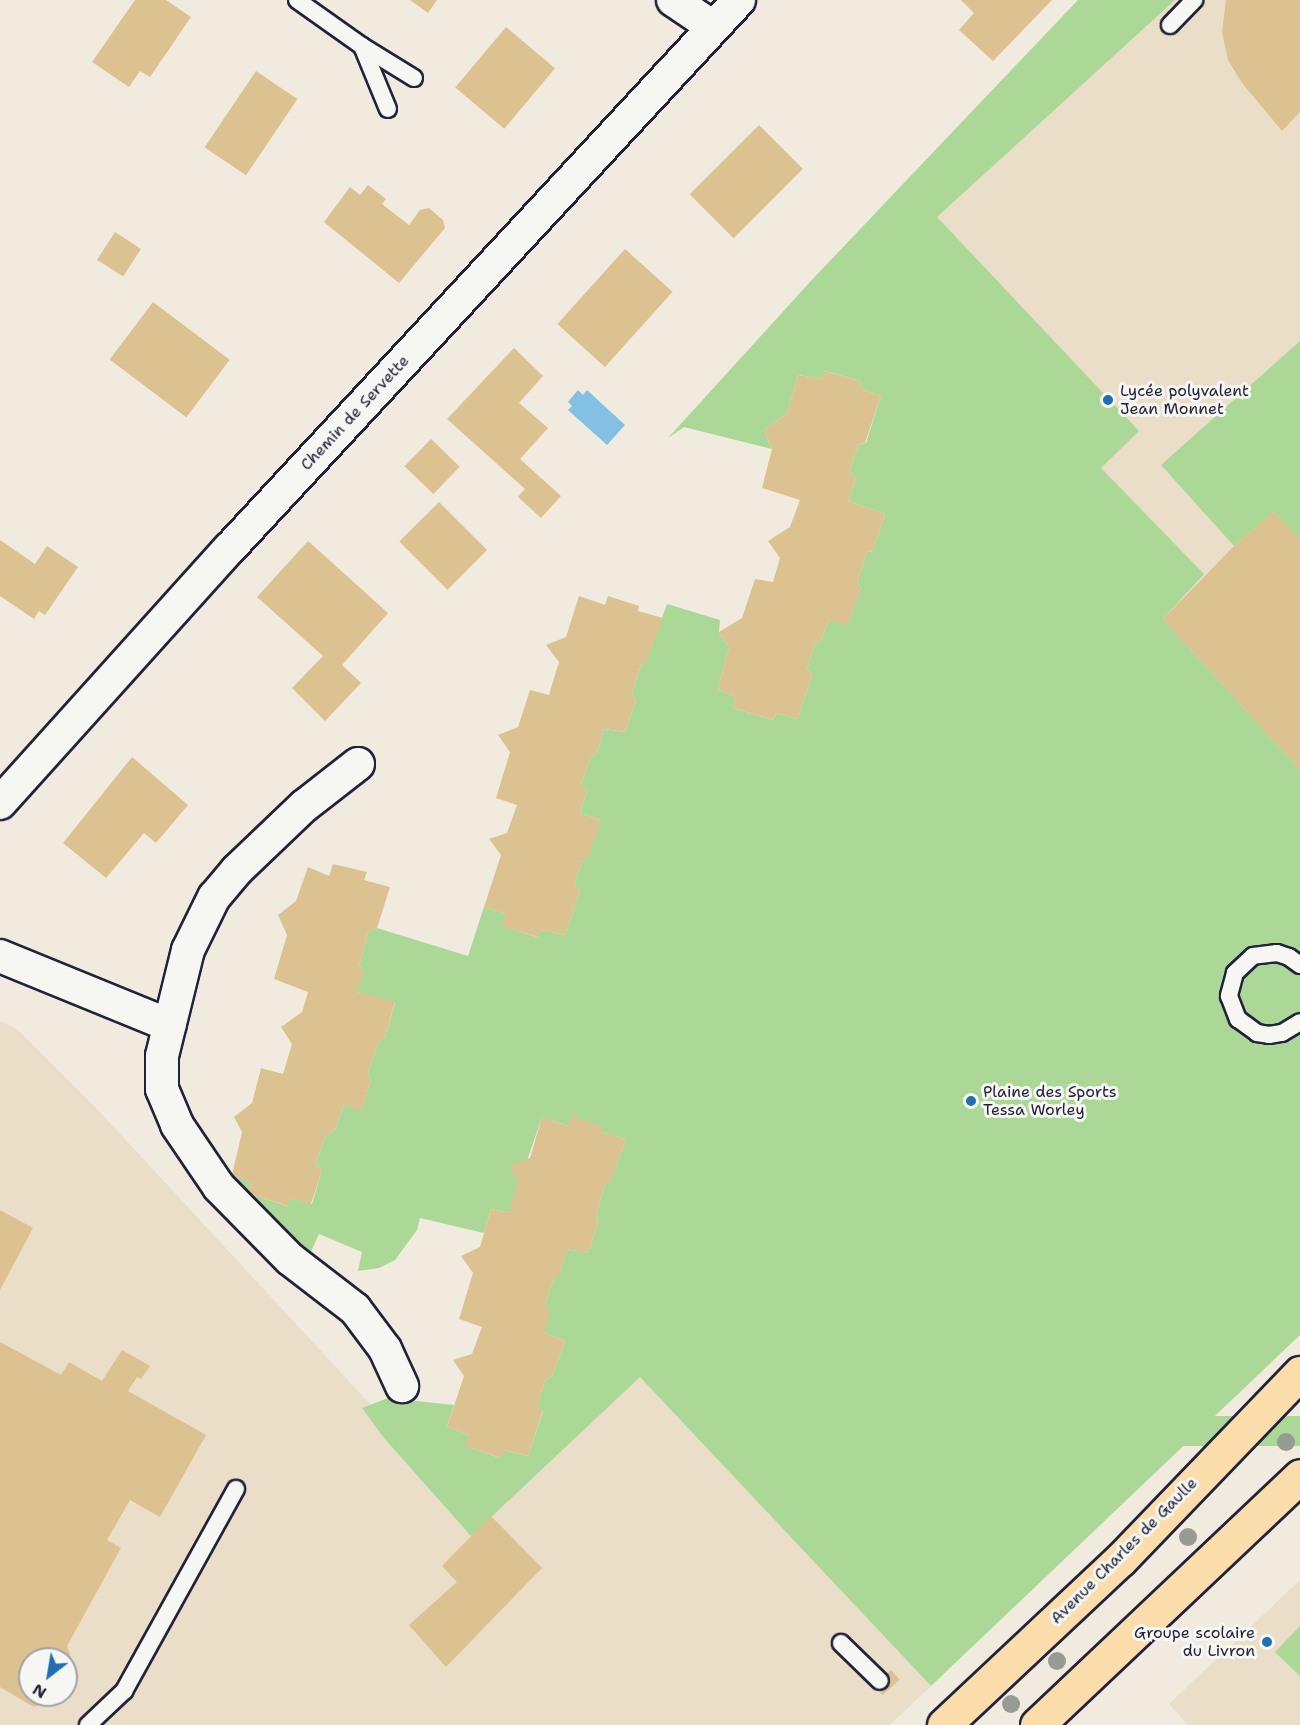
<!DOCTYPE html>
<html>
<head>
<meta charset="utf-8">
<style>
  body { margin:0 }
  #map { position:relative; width:1300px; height:1725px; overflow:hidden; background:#f1ebdf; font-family:"Shantell Sans",sans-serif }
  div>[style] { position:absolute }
  .built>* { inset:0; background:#ebdec8 }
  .green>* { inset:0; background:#abd896; transform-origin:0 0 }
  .water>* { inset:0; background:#84c0e4 }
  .building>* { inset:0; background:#dcc191; transform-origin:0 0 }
  .roads { filter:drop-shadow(2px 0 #22223b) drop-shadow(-2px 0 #22223b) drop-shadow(0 2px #22223b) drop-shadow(0 -2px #22223b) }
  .lane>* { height:16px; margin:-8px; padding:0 8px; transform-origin:8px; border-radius:8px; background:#f6f6f2 }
  .street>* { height:32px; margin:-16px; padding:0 16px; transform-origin:16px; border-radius:16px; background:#f6f6f2 }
  .primary>* { height:33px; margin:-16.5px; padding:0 16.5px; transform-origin:16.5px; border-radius:16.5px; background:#fbddab }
  .trees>* { width:18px; height:18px; margin:-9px; border-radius:50%; background:#969b94 }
  .dots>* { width:16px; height:16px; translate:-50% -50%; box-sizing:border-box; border:3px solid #f6f6f2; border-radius:50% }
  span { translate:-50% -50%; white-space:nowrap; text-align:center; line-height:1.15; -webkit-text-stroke:6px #f6f6f2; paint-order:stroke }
  .poi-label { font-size:16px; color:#22223b }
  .left { translate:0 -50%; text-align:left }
  .right { translate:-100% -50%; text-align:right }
  .street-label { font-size:16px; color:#22223b }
  .north { position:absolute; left:18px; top:1647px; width:60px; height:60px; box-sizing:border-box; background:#f6f6f2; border:2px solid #a1a1a9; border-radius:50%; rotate:211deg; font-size:16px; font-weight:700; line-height:24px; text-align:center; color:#22223b }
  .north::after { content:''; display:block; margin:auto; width:21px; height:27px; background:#1f6fb2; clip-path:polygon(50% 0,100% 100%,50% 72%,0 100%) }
</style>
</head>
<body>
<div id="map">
  <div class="built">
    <div style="clip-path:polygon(1078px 0,1300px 0,1300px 909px,809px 283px)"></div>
    <div style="clip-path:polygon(evenodd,0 1021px,17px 1029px,100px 1112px,466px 1508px,506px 1484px,619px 1354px,931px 1686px,890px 1725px,0 1725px,0 1021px,30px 1659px,66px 1659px,66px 1695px,30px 1695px,30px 1659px)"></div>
    <div style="clip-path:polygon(1300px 1580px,1300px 1725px,1188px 1725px,1169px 1704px)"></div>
  </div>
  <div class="green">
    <div style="clip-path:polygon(1078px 0,1175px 0,937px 217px,1139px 431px,1101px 468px,1204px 574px,1163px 619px,1300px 770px,1300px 1335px,931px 1686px,640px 1377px,471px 1536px,384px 1438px,362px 1408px,388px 1398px,454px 1405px,447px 1427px,469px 1435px,466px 1446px,500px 1458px,504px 1450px,528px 1456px,543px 1411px,537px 1406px,545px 1380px,552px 1377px,565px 1341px,544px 1333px,545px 1304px,554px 1278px,560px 1273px,567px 1249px,588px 1253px,599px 1220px,596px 1215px,605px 1184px,610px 1182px,626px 1139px,601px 1132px,602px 1127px,572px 1117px,568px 1126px,542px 1117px,509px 1213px,491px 1209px,484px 1233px,420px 1218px,417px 1230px,395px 1260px,379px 1268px,358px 1271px,362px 1252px,319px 1234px,309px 1256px,258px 1207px,232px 1175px,251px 1182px,248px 1193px,287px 1206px,290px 1198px,312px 1204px,322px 1170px,316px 1162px,326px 1135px,335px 1130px,344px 1105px,362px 1110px,371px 1079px,368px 1073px,378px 1043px,385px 1037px,395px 1003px,357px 992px,364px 971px,359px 966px,368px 933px,377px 928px,468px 956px,484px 907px,506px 914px,503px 926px,537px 937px,541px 930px,565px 935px,580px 890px,574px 885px,582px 860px,601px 820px,580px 813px,587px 791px,581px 784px,591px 757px,597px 753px,604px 729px,625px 732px,636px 700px,632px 694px,641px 664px,646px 662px,667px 604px,720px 620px,719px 632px,729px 647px,718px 689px,736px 697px,733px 708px,773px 720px,776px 713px,797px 719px,812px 675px,807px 669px,815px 643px,821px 641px,829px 620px,848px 624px,861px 587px,857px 583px,867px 552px,873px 551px,885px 514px,848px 501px,856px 478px,849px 472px,859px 444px,866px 443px,881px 396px,861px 389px,860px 381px,825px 371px,823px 379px,798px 375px,787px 414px,764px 430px,772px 449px,684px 427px,668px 438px,809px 283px)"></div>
    <div style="clip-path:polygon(1300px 341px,1300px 540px,1274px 511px,1234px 546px,1161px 465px)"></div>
    <div style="left:1300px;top:1416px;width:30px;height:449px;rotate:90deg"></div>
    <div style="clip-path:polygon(1300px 1626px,1300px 1676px,1275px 1652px)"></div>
  </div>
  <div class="water">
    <div style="clip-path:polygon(578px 390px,583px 395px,587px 390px,625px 425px,607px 445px,568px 410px,572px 406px,568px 402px)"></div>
  </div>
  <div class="building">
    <div style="clip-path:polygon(135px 0,166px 0,191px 17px,150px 77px,140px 71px,129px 87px,92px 62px)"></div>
    <div style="clip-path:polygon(410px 0,437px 0,428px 13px)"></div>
    <div style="clip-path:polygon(961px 0,1052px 0,993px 61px,959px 30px,974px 13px)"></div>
    <div style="clip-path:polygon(1226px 0,1300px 0,1300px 112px,1282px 131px,1242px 83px,1228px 60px,1222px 32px)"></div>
    <div style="left:506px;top:27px;width:64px;height:79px;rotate:40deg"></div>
    <div style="left:256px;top:71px;width:50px;height:92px;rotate:34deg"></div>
    <div style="left:759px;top:125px;width:62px;height:98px;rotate:45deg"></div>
    <div style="clip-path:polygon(368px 185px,386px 199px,382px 204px,409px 225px,420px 210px,429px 208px,443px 220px,445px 228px,399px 283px,324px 222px,350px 187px,360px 195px)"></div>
    <div style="left:115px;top:232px;width:31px;height:33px;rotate:33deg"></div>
    <div style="left:625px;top:249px;width:64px;height:101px;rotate:42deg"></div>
    <div style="left:153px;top:302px;width:96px;height:72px;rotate:37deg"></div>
    <div style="clip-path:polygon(514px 348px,543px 376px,519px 403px,548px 428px,520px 459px,561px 496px,541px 518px,518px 497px,525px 489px,447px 419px)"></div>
    <div style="clip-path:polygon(824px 371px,860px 381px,861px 389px,881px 396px,865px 443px,859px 444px,849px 472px,856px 478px,848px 501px,885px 514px,873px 551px,867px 552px,857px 583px,861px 587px,848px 625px,829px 620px,821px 641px,815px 643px,807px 669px,812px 675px,797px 719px,776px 713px,773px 720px,733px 708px,736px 697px,718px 689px,729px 647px,719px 632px,742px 618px,755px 579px,773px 582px,780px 558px,768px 541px,790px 527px,800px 500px,762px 488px,772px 449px,764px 430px,787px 414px,798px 375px,823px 379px)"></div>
    <div style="left:431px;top:439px;width:40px;height:38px;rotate:44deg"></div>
    <div style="left:439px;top:502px;width:68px;height:56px;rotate:45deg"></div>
    <div style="clip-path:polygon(1274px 511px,1300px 540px,1300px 770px,1163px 619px,1234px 546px)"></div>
    <div style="clip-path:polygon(0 540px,35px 564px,47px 546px,78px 567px,45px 615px,39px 611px,34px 619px,0 596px)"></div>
    <div style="clip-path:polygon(308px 541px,388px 613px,342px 665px,361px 683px,325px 721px,292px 688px,323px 656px,257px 597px)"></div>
    <div style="clip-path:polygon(579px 596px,605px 605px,608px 596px,639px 606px,638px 611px,663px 618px,646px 663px,641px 664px,632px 694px,636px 700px,625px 732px,604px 729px,597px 753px,591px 757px,581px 784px,587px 791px,580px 813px,601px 820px,589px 857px,582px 860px,574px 885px,580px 890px,565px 935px,541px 930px,538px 937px,502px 926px,506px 914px,484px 907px,501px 855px,489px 839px,507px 833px,517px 805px,496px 798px,510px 752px,498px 735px,518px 727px,530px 690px,549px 695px,559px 662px,546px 645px,566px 637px)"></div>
    <div style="clip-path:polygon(132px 757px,188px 805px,156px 843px,144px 833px,106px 878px,63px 843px)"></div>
    <div style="clip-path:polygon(333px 864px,367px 872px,364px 880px,390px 887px,377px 928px,368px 933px,359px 966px,365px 971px,357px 992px,395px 1002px,385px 1037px,378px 1043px,368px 1073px,371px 1079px,362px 1111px,344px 1105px,335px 1130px,326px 1135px,316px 1162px,322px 1170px,311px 1204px,290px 1198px,288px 1206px,248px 1193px,251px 1182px,232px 1175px,242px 1132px,234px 1117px,252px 1103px,261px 1068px,283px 1074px,292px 1044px,281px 1027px,302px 1012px,308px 992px,274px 979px,287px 935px,278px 915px,296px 901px,308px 867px,329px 876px)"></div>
    <div style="clip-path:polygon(571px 1116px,603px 1127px,601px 1132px,626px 1139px,610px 1183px,605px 1184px,596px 1215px,599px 1220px,588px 1253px,567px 1249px,560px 1274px,554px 1278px,545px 1304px,550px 1312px,544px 1333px,565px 1341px,552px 1377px,545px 1380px,537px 1406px,543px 1410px,528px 1456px,504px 1450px,501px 1458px,465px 1446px,469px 1435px,447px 1427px,464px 1376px,453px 1360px,472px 1354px,482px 1327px,459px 1319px,473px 1273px,461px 1256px,480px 1247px,491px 1209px,509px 1213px,518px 1181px,509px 1166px,530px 1158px,542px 1117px,568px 1126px)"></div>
    <div style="clip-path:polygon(0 1210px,33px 1228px,0 1290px)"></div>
    <div style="clip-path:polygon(0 1342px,61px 1375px,69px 1362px,102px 1381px,122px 1350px,150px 1366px,141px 1379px,137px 1377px,128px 1391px,206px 1435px,160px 1517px,130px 1500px,107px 1540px,121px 1548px,67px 1646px,71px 1658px,66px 1667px,66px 1659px,30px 1659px,30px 1695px,50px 1695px,47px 1701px,34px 1707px,0 1687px)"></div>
    <div style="clip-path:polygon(491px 1516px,542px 1568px,446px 1667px,409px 1625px,457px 1582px,442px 1566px)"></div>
    <div style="left:891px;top:1670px;width:13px;height:23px;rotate:48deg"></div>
  </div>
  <div class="roads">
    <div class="lane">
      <div style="left:297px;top:0;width:80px;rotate:35.3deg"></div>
      <div style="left:362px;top:46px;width:61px;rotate:31.6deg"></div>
      <div style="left:1170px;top:25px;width:35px;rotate:-46deg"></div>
      <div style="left:362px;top:46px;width:68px;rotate:67.6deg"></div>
      <div style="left:1300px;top:965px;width:14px;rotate:-144deg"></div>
      <div style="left:1289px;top:957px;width:13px;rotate:-162deg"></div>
      <div style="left:1277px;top:953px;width:24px;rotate:173deg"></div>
      <div style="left:1253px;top:956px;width:25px;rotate:137deg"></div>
      <div style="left:1235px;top:973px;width:24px;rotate:105deg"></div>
      <div style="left:1229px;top:996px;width:25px;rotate:69deg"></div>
      <div style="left:1238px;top:1019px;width:24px;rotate:36deg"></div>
      <div style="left:1257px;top:1033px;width:12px;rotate:9deg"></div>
      <div style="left:1269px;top:1035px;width:13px;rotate:-9deg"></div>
      <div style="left:1282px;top:1033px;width:21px;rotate:-31deg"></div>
      <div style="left:841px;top:1643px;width:54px;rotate:44.3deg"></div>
      <div style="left:88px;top:1725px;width:50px;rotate:-43.4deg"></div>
      <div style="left:124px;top:1691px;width:231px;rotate:-61deg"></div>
    </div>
    <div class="street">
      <div style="left:673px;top:0;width:48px;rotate:34deg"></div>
      <div style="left:358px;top:764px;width:68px;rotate:142.1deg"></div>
      <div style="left:304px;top:806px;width:93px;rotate:136.3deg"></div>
      <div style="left:237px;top:870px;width:35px;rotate:130deg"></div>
      <div style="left:214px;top:897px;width:59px;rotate:116.1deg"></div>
      <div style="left:188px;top:950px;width:109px;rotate:103.8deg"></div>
      <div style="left:162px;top:1056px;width:33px;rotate:90deg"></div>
      <div style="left:162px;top:1089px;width:39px;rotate:67deg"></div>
      <div style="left:177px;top:1125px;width:75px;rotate:55.9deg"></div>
      <div style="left:219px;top:1187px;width:101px;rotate:45.4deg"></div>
      <div style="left:290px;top:1259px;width:82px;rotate:37.6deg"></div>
      <div style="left:355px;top:1309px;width:50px;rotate:53.1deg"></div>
      <div style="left:385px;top:1349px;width:41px;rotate:65.3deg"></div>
      <div style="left:0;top:803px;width:343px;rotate:-48deg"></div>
      <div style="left:230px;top:548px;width:748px;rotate:-47.11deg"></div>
      <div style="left:0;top:956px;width:183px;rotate:22.2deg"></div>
    </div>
    <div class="primary">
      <div style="left:944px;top:1725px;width:241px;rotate:-43.2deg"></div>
      <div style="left:1120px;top:1560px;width:260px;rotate:-46.1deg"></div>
      <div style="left:1037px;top:1725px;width:362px;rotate:-43.4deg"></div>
    </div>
  </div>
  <div class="trees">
    <div style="left:1286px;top:1442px"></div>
    <div style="left:1188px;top:1537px"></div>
    <div style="left:1057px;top:1661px"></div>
    <div style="left:1011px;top:1704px"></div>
  </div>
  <div class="dots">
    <div style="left:1108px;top:400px;background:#1f6fb2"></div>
    <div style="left:971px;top:1101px;background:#1f6fb2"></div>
    <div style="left:1267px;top:1642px;background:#1f6fb2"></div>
  </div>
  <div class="poi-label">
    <span class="left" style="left:1120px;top:400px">Lycée polyvalent<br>Jean Monnet</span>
    <span class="left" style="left:983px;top:1101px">Plaine des Sports<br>Tessa Worley</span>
    <span class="right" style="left:1255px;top:1642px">Groupe scolaire<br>du Livron</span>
  </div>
  <div class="street-label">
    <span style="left:355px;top:413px;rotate:-47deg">Chemin de Servette</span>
    <span style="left:1124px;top:1551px;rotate:-45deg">Avenue Charles de Gaulle</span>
  </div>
  <div class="north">N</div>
</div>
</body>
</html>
